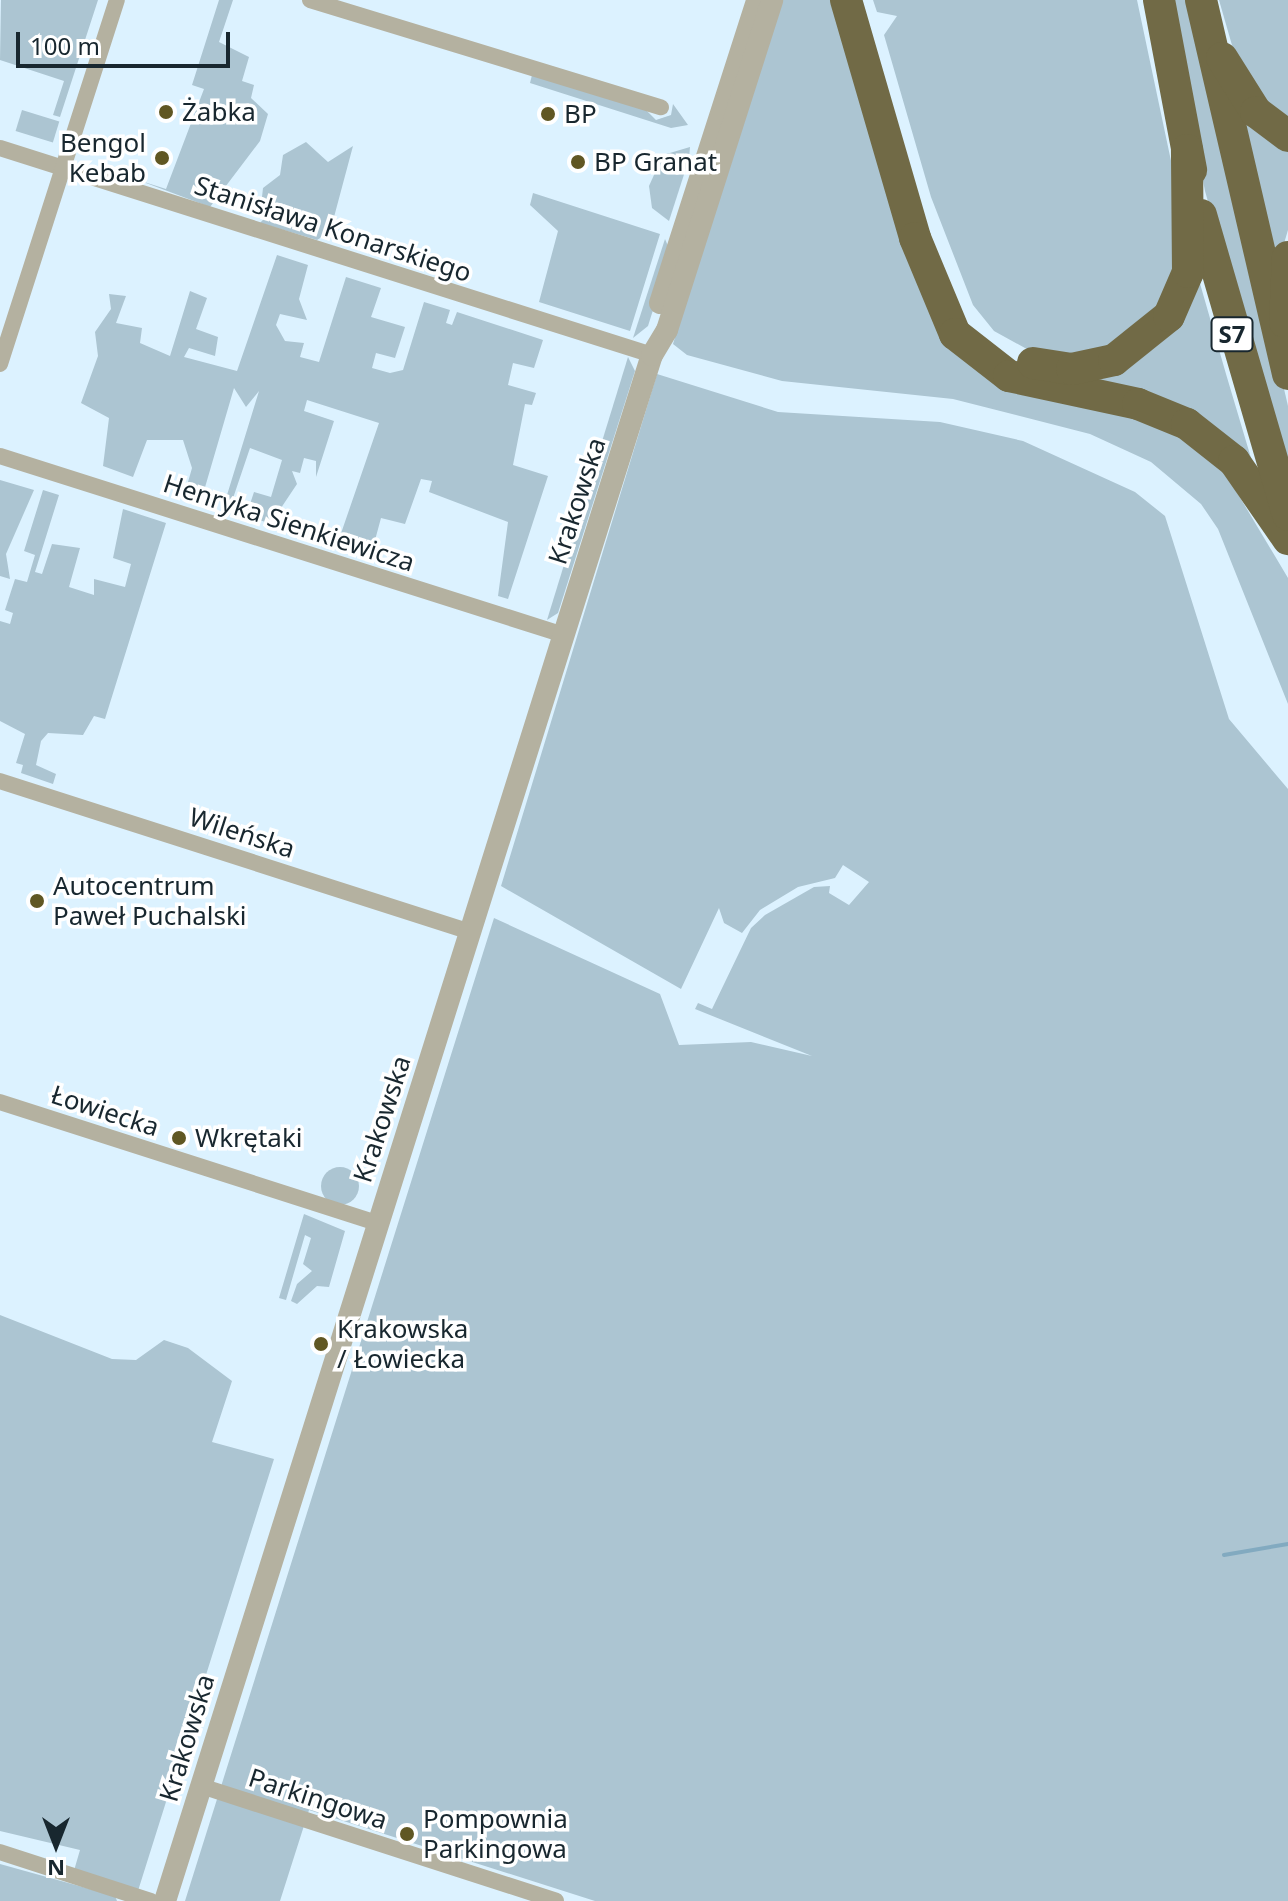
<!DOCTYPE html>
<html>
<head>
<meta charset="utf-8">
<style>
  body { margin:0 }
  #map { position:relative; width:1288px; height:1901px; overflow:hidden; background:#dcf2ff; font-family:"Noto Sans",sans-serif }
  div>[style] { position:absolute }
  .green>* { inset:0; background:#acc5d2; transform-origin:0 0 }
  .round { border-radius:50% }
  .stream>* { height:4px; margin:-2px; padding:0 2px; transform-origin:2px; border-radius:2px; background:#82aac0 }
  .minor>* { height:16px; margin:-8px; padding:0 8px; transform-origin:8px; border-radius:8px; background:#b4b1a0 }
  .tertiary>* { height:22px; margin:-11px; padding:0 11px; transform-origin:11px; border-radius:11px; background:#b4b1a0 }
  .motorway>* { height:32px; margin:-16px; padding:0 16px; transform-origin:16px; border-radius:16px; background:#716a46 }
  .dots>* { width:22px; height:22px; translate:-50% -50%; box-sizing:border-box; border:4px solid #fff; border-radius:50% }
  span { translate:-50% -50%; white-space:nowrap; text-align:center; line-height:1.15; -webkit-text-stroke:7px #fff; paint-order:stroke }
  .shield-label span { padding:2px 6px; background:#fff; border:2px solid; border-radius:6px; -webkit-text-stroke-width:0 }
  .shield-label { font-size:24px; color:#18272f; font-weight:700 }
  .poi-label { font-size:26px; color:#18272f }
  .left { translate:0 -50%; text-align:left }
  .right { translate:-100% -50%; text-align:right }
  .street-label { font-size:26px; color:#18272f }
  .north { position:absolute; left:16px; top:1805px; width:80px; height:80px; -webkit-text-stroke:6px #fff; paint-order:stroke; rotate:180deg; font-size:22px; font-weight:700; line-height:32px; text-align:center; color:#18272f }
  .north::after { content:''; display:block; margin:auto; width:28px; height:36px; background:#18272f; clip-path:polygon(50% 0,100% 100%,50% 72%,0 100%) }
  .scale { position:absolute; left:16px; top:32px; width:214px; height:36px; box-sizing:border-box; border:4px solid #18272f; border-top:0; padding-left:10px; font-size:24px; line-height:28px; white-space:nowrap; color:#18272f; -webkit-text-stroke:6px #fff; paint-order:stroke }
</style>
</head>
<body>
<div id="map">
  <div class="green">
    <div style="clip-path:polygon(1px 0,98px 0,60px 117px,53px 115px,64px 81px,0 60px)"></div>
    <div style="clip-path:polygon(219px 0,233px 0,219px 42px,249px 57px,242px 81px,254px 85px,251px 98px,268px 114px,260px 141px,210px 207px,138px 180px,166px 189px,204px 89px,192px 85px)"></div>
    <div style="clip-path:polygon(777px 0,839px 0,940px 331px,1134px 413px,1217px 459px,1288px 578px,1288px 704px,1218px 529px,1201px 504px,1151px 462px,1090px 434px,953px 399px,782px 381px,687px 355px,673px 344px)"></div>
    <div style="clip-path:polygon(873px 0,1137px 0,1178px 194px,1173px 290px,1106px 353px,1034px 353px,994px 331px,973px 305px,931px 197px,884px 35px,897px 16px,877px 12px)"></div>
    <div style="clip-path:polygon(1168px 0,1193px 0,1288px 406px,1288px 483px,1205px 191px)"></div>
    <div style="clip-path:polygon(1219px 0,1288px 0,1288px 125px,1240px 73px)"></div>
    <div style="clip-path:polygon(532px 75px,646px 110px,656px 120px,671px 115px,673px 104px,688px 125px,671px 128px,530px 83px)"></div>
    <div style="clip-path:polygon(1239px 106px,1288px 146px,1288px 230px,1274px 277px)"></div>
    <div style="left:22px;top:110px;width:39px;height:22px;rotate:17deg"></div>
    <div style="clip-path:polygon(306px 142px,328px 162px,353px 146px,330px 232px,317px 240px,260px 223px,276px 206px,262px 197px,263px 188px,280px 175px,283px 155px)"></div>
    <div style="clip-path:polygon(690px 147px,689px 159px,669px 221px,652px 208px,649px 186px,663px 155px)"></div>
    <div style="clip-path:polygon(533px 193px,660px 234px,630px 331px,539px 302px,558px 231px,530px 205px)"></div>
    <div style="clip-path:polygon(665px 239px,671px 253px,648px 326px,633px 338px)"></div>
    <div style="clip-path:polygon(277px 255px,308px 265px,299px 299px,307px 320px,280px 314px,276px 325px,285px 341px,304px 343px,300px 357px,319px 362px,346px 277px,381px 288px,371px 317px,405px 327px,395px 358px,376px 353px,372px 368px,390px 373px,403px 370px,424px 302px,450px 310px,446px 323px,452px 325px,457px 312px,543px 340px,534px 368px,513px 363px,508px 385px,536px 393px,532px 405px,525px 404px,513px 465px,548px 476px,508px 599px,498px 596px,508px 522px,429px 492px,432px 481px,421px 479px,405px 524px,381px 518px,371px 555px,337px 545px,379px 423px,307px 400px,304px 411px,334px 421px,316px 477px,316px 461px,304px 458px,300px 473px,292px 471px,297px 484px,279px 511px,282px 527px,246px 516px,254px 492px,271px 497px,282px 460px,250px 448px,229px 510px,223px 508px,259px 391px,246px 407px,234px 388px,201px 501px,184px 496px,192px 468px,183px 440px,147px 440px,133px 477px,103px 466px,109px 418px,81px 403px,98px 356px,95px 332px,111px 309px,109px 294px,126px 296px,116px 323px,142px 328px,140px 343px,170px 356px,190px 291px,207px 298px,196px 329px,218px 337px,215px 356px,189px 348px,184px 357px,237px 371px)"></div>
    <div style="clip-path:polygon(1199px 280px,1226px 374px,1254px 468px,1076px 378px)"></div>
    <div style="clip-path:polygon(628px 357px,635px 371px,558px 613px,547px 620px)"></div>
    <div style="clip-path:polygon(657px 374px,778px 412px,940px 422px,1023px 441px,1135px 492px,1165px 516px,1229px 719px,1288px 789px,1288px 1901px,595px 1901px,309px 1810px,280px 1901px,185px 1901px,494px 918px,660px 994px,679px 1045px,751px 1042px,812px 1056px,695px 1009px,698px 1003px,712px 1009px,751px 928px,765px 915px,814px 887px,830px 886px,829px 893px,849px 905px,869px 882px,843px 865px,835px 878px,798px 887px,760px 910px,742px 933px,724px 923px,719px 908px,681px 989px,501px 886px)"></div>
    <div style="clip-path:polygon(0 480px,34px 490px,6px 554px,10px 579px,0 576px)"></div>
    <div style="clip-path:polygon(43px 490px,59px 495px,35px 572px,42px 574px,52px 544px,80px 548px,69px 587px,94px 595px,94px 579px,125px 587px,131px 564px,113px 558px,123px 509px,166px 523px,105px 719px,94px 716px,83px 735px,48px 733px,41px 741px,36px 765px,56px 774px,53px 784px,21px 773px,23px 765px,16px 763px,25px 734px,0 721px,0 621px,10px 624px,13px 613px,5px 610px,15px 579px,27px 582px,35px 555px,24px 551px)"></div>
    <div class="round" style="left:321px;top:1167px;width:38px;height:38px"></div>
    <div style="clip-path:polygon(304px 1214px,345px 1231px,329px 1287px,317px 1286px,297px 1304px,291px 1301px,297px 1284px,312px 1271px,303px 1264px,311px 1238px,305px 1235px,286px 1300px,279px 1298px)"></div>
    <div style="clip-path:polygon(0 1315px,112px 1359px,136px 1360px,164px 1340px,188px 1348px,232px 1381px,212px 1442px,274px 1459px,137px 1894px,73px 1874px,80px 1850px,0 1831px)"></div>
    <div style="clip-path:polygon(0 1864px,115px 1896px,117px 1901px,0 1901px)"></div>
  </div>
  <div class="stream">
    <div style="left:1224px;top:1555px;width:65px;rotate:-9.8deg"></div>
  </div>
  <div class="minor">
    <div style="left:310px;top:0;width:367px;rotate:17deg"></div>
    <div style="left:0;top:148px;width:684px;rotate:17.61deg"></div>
    <div style="left:0;top:364px;width:382px;rotate:-72.2deg"></div>
    <div style="left:0;top:456px;width:592px;rotate:17.61deg"></div>
    <div style="left:0;top:781px;width:493px;rotate:17.8deg"></div>
    <div style="left:0;top:1102px;width:397px;rotate:17.8deg"></div>
    <div style="left:201px;top:1786px;width:373px;rotate:17.9deg"></div>
    <div style="left:0;top:1852px;width:159px;rotate:18deg"></div>
  </div>
  <div class="tertiary">
    <div style="left:660px;top:303px;width:318px;rotate:-72.2deg"></div>
    <div style="left:165px;top:1901px;width:1621px;rotate:-72.52deg"></div>
    <div style="left:652px;top:355px;width:29px;rotate:-59deg"></div>
    <div style="left:667px;top:330px;width:346px;rotate:-72.3deg"></div>
  </div>
  <div class="motorway">
    <div style="left:846px;top:0;width:248px;rotate:73.8deg"></div>
    <div style="left:915px;top:238px;width:104px;rotate:67.4deg"></div>
    <div style="left:955px;top:334px;width:68px;rotate:37.9deg"></div>
    <div style="left:1009px;top:376px;width:132px;rotate:12.2deg"></div>
    <div style="left:1138px;top:404px;width:53px;rotate:22.2deg"></div>
    <div style="left:1187px;top:424px;width:60px;rotate:38.2deg"></div>
    <div style="left:1234px;top:461px;width:95px;rotate:55.3deg"></div>
    <div style="left:1159px;top:0;width:173px;rotate:79.3deg"></div>
    <div style="left:1201px;top:0;width:384px;rotate:76.9deg"></div>
    <div style="left:1222px;top:58px;width:64px;rotate:57.8deg"></div>
    <div style="left:1256px;top:112px;width:40px;rotate:37deg"></div>
    <div style="left:1201px;top:215px;width:312px;rotate:73.8deg"></div>
    <div style="left:1285px;top:322px;width:65px;rotate:-87.4deg"></div>
    <div style="left:1033px;top:363px;width:39px;rotate:9deg"></div>
    <div style="left:1072px;top:369px;width:43px;rotate:-12.1deg"></div>
    <div style="left:1114px;top:360px;width:70px;rotate:-38.7deg"></div>
    <div style="left:1169px;top:316px;width:48px;rotate:-66.6deg"></div>
    <div style="left:1188px;top:272px;width:122px;rotate:-90.5deg"></div>
  </div>
  <div class="dots">
    <div style="left:166px;top:112px;background:#605723"></div>
    <div style="left:548px;top:114px;background:#605723"></div>
    <div style="left:162px;top:158px;background:#605723"></div>
    <div style="left:578px;top:162px;background:#605723"></div>
    <div style="left:37px;top:901px;background:#605723"></div>
    <div style="left:179px;top:1138px;background:#605723"></div>
    <div style="left:321px;top:1344px;background:#605723"></div>
    <div style="left:407px;top:1834px;background:#605723"></div>
  </div>
  <div class="shield-label">
    <span style="left:1232px;top:334px">S7</span>
  </div>
  <div class="poi-label">
    <span class="left" style="left:182px;top:112px">Żabka</span>
    <span class="left" style="left:564px;top:114px">BP</span>
    <span class="right" style="left:146px;top:158px">Bengol<br>Kebab</span>
    <span class="left" style="left:594px;top:162px">BP Granat</span>
    <span class="left" style="left:53px;top:901px">Autocentrum<br>Paweł Puchalski</span>
    <span class="left" style="left:195px;top:1138px">Wkrętaki</span>
    <span class="left" style="left:337px;top:1344px">Krakowska<br>/ Łowiecka</span>
    <span class="left" style="left:423px;top:1834px">Pompownia<br>Parkingowa</span>
  </div>
  <div class="street-label">
    <span style="left:333px;top:229px;rotate:18deg">Stanisława Konarskiego</span>
    <span style="left:577px;top:501px;rotate:-72deg">Krakowska</span>
    <span style="left:289px;top:523px;rotate:18deg">Henryka Sienkiewicza</span>
    <span style="left:242px;top:833px;rotate:18deg">Wileńska</span>
    <span style="left:105px;top:1111px;rotate:18deg">Łowiecka</span>
    <span style="left:382px;top:1119px;rotate:-72deg">Krakowska</span>
    <span style="left:187px;top:1738px;rotate:-73deg">Krakowska</span>
    <span style="left:318px;top:1799px;rotate:18deg">Parkingowa</span>
  </div>
  <div class="north">N</div>
  <div class="scale">100 m</div>
</div>
</body>
</html>
